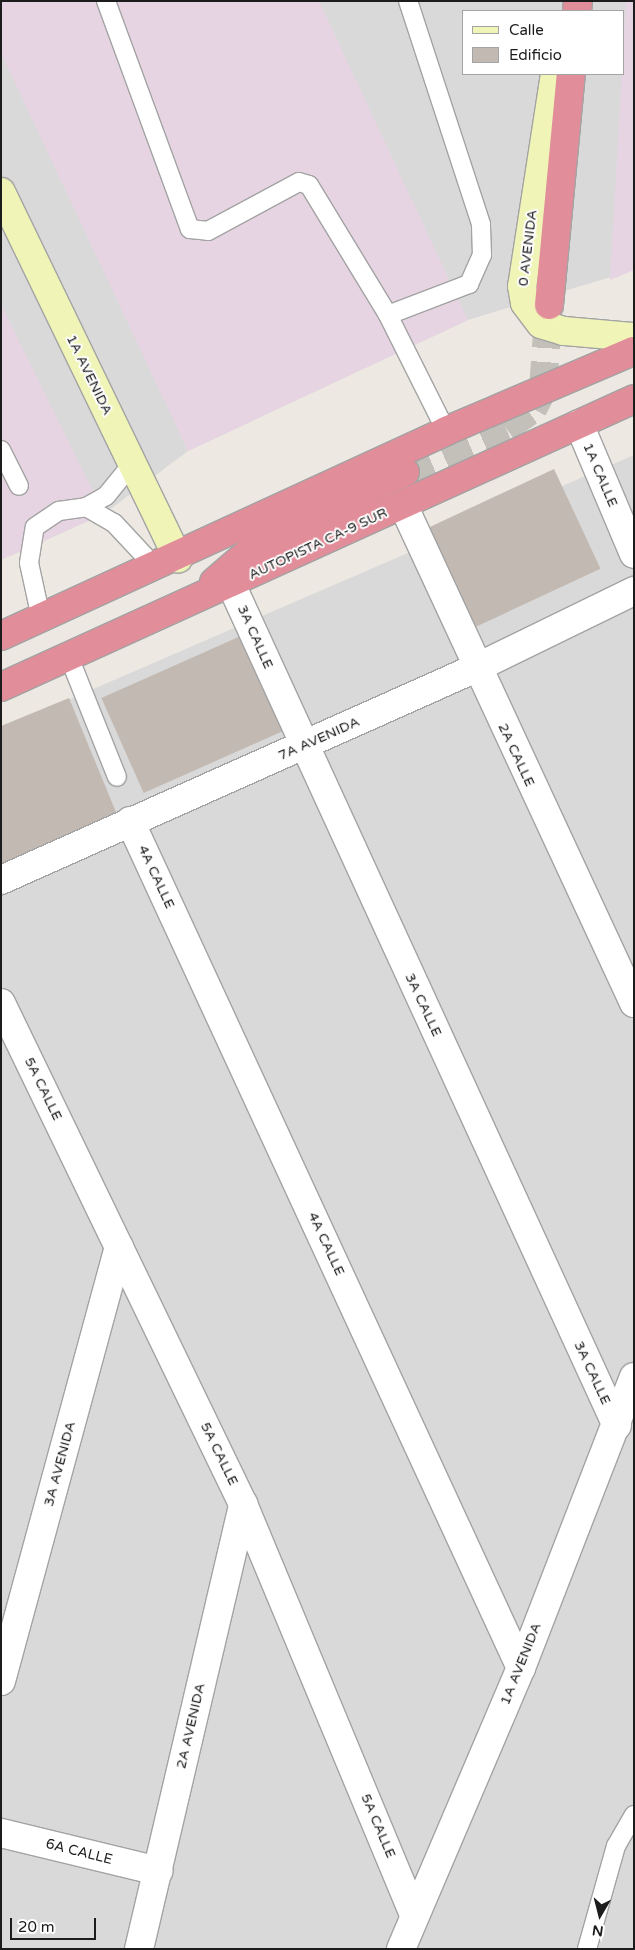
<!DOCTYPE html>
<html>
<head>
<meta charset="utf-8">
<style>
  body { margin:0 }
  #map { position:relative; width:635px; height:1950px; overflow:hidden; background:#ede9e2; font-family:"Varela Round",sans-serif }
  div>[style] { position:absolute }
  .residential>* { inset:0; background:#dad9d9 }
  .industrial>* { inset:0; background:#e6d4e2 }
  .building>* { inset:0; background:#c1b9b2; transform-origin:0 0 }
  .highway-tunnel>* { height:28px; margin-top:-14px; transform-origin:0; background:repeating-linear-gradient(90deg,#c3c0ba 0 28px,transparent 0 42px) }
  .roads { filter:drop-shadow(1px 0 #a3a3a3) drop-shadow(-1px 0 #a3a3a3) drop-shadow(0 1px #a3a3a3) drop-shadow(0 -1px #a3a3a3) }
  .lane>* { height:18px; margin:-9px; padding:0 9px; transform-origin:9px; border-radius:9px; background:#fff }
  .street>* { height:28px; margin:-14px; padding:0 14px; transform-origin:14px; border-radius:14px; background:#fff }
  .secondary>* { height:28px; margin:-14px; padding:0 14px; transform-origin:14px; border-radius:14px; background:#f0f5b7 }
  .highway>* { height:28px; margin:-14px; padding:0 14px; transform-origin:14px; border-radius:14px; background:#e18d9a }
  span { translate:-50% -50%; white-space:nowrap; text-align:center; line-height:1.15; -webkit-text-stroke:4px #fff; paint-order:stroke }
  .street-label { font-size:14px; color:#1c1c1c }
  .frame { position:absolute; inset:0; border:2px solid #1c1c1c; pointer-events:none }
  .legend { position:absolute; left:462px; top:10px; width:162px; height:65px; box-sizing:border-box; background:#fff; border:1px solid #a4a4a4; margin:0; padding:6px 9px; list-style:none; font-size:15px; color:#1c1c1c }
  .legend li { display:flex; align-items:center; gap:10px; height:25px }
  .legend b { width:25px; border:1px solid #a4a4a4 }
  .north { position:absolute; left:575px; top:1890px; width:50px; height:50px; -webkit-text-stroke:4px #fff; paint-order:stroke; rotate:188deg; font-size:14px; font-weight:700; line-height:20px; text-align:center; color:#1c1c1c }
  .north::after { content:''; display:block; margin:auto; width:18px; height:22px; background:#1c1c1c; clip-path:polygon(50% 0,100% 100%,50% 72%,0 100%) }
  .scale { position:absolute; left:10px; top:1918px; width:86px; height:22px; box-sizing:border-box; border:2px solid #1c1c1c; border-top:0; padding-left:6px; font-size:15px; line-height:18px; white-space:nowrap; color:#1c1c1c; -webkit-text-stroke:4px #fff; paint-order:stroke }
</style>
</head>
<body>
<div id="map">
  <div class="residential">
    <div style="clip-path:polygon(evenodd,1px 1px,634px 1px,634px 270px,468px 320px,188px 451px,104px 514px,1px 560px,1px 1px,464px 11px,624px 11px,624px 74px,464px 74px,464px 11px)"></div>
    <div style="clip-path:polygon(634px 455px,634px 1949px,1px 1949px,1px 729px)"></div>
  </div>
  <div class="industrial">
    <div style="clip-path:polygon(1px 1px,319px 1px,468px 320px,188px 451px,1px 53px)"></div>
    <div style="clip-path:polygon(626px 1px,634px 1px,634px 270px,610px 280px)"></div>
    <div style="clip-path:polygon(1px 304px,104px 514px,1px 560px)"></div>
  </div>
  <div class="building">
    <div style="left:554px;top:469px;width:110px;height:150px;rotate:65deg"></div>
    <div style="left:243px;top:635px;width:104px;height:155px;rotate:66deg"></div>
    <div style="clip-path:polygon(69px 698px,118px 817px,1px 864px,1px 726px)"></div>
  </div>
  <div class="highway-tunnel">
    <div style="left:405px;top:472px;width:110px;rotate:-23.5deg"></div>
    <div style="left:506px;top:428px;width:33px;rotate:-35deg"></div>
    <div style="left:533px;top:409px;width:21px;rotate:-62deg"></div>
    <div style="left:543px;top:390px;width:85px;rotate:-86deg"></div>
  </div>
  <div class="roads">
    <div class="lane">
      <div style="left:106px;top:1px;width:243px;rotate:69.8deg"></div>
      <div style="left:190px;top:229px;width:18px;rotate:6deg"></div>
      <div style="left:208px;top:231px;width:103px;rotate:-28.3deg"></div>
      <div style="left:299px;top:182px;width:10px;rotate:17deg"></div>
      <div style="left:309px;top:185px;width:152px;rotate:58.7deg"></div>
      <div style="left:388px;top:315px;width:130px;rotate:63.4deg"></div>
      <div style="left:388px;top:315px;width:87px;rotate:-20.9deg"></div>
      <div style="left:469px;top:284px;width:32px;rotate:-66deg"></div>
      <div style="left:482px;top:255px;width:31px;rotate:-92deg"></div>
      <div style="left:481px;top:224px;width:235px;rotate:-108.1deg"></div>
      <div style="left:1px;top:450px;width:40px;rotate:63.4deg"></div>
      <div style="left:86px;top:507px;width:23px;rotate:-29deg"></div>
      <div style="left:106px;top:496px;width:41px;rotate:-50.9deg"></div>
      <div style="left:41px;top:618px;width:56px;rotate:-102.3deg"></div>
      <div style="left:29px;top:563px;width:36px;rotate:-81deg"></div>
      <div style="left:35px;top:527px;width:29px;rotate:-34deg"></div>
      <div style="left:59px;top:511px;width:27px;rotate:-8deg"></div>
      <div style="left:86px;top:507px;width:32px;rotate:30deg"></div>
      <div style="left:114px;top:523px;width:62px;rotate:47deg"></div>
      <div style="left:69px;top:657px;width:129px;rotate:68.2deg"></div>
      <div style="left:587px;top:1949px;width:107px;rotate:-74.3deg"></div>
      <div style="left:616px;top:1846px;width:36px;rotate:-60deg"></div>
    </div>
    <div class="street">
      <div style="left:579px;top:424px;width:141px;rotate:67.1deg"></div>
      <div style="left:403px;top:505px;width:549px;rotate:65.12deg"></div>
      <div style="left:231px;top:584px;width:926px;rotate:65.37deg"></div>
      <div style="left:130px;top:821px;width:933px;rotate:65.22deg"></div>
      <div style="left:1px;top:880px;width:520px;rotate:-24.05deg"></div>
      <div style="left:476px;top:668px;width:176px;rotate:-26deg"></div>
      <div style="left:1px;top:1003px;width:556px;rotate:64.22deg"></div>
      <div style="left:243px;top:1504px;width:444px;rotate:67.4deg"></div>
      <div style="left:1px;top:1681px;width:450px;rotate:-74.8deg"></div>
      <div style="left:1px;top:1833px;width:162px;rotate:13.6deg"></div>
      <div style="left:139px;top:1949px;width:457px;rotate:-76.8deg"></div>
      <div style="left:401px;top:1949px;width:306px;rotate:-66.9deg"></div>
      <div style="left:521px;top:1668px;width:312px;rotate:-68.8deg"></div>
    </div>
    <div class="secondary">
      <div style="left:555px;top:74px;width:215px;rotate:98.8deg"></div>
      <div style="left:522px;top:286px;width:17px;rotate:80deg"></div>
      <div style="left:525px;top:303px;width:26px;rotate:53deg"></div>
      <div style="left:541px;top:324px;width:24px;rotate:17deg"></div>
      <div style="left:564px;top:331px;width:70px;rotate:4.9deg"></div>
      <div style="left:1px;top:192px;width:407px;rotate:64.2deg"></div>
    </div>
    <div class="highway">
      <div style="left:577px;top:11px;width:10px;rotate:-84deg"></div>
      <div style="left:549px;top:305px;width:232px;rotate:-84.6deg"></div>
      <div style="left:214px;top:582px;width:66px;rotate:-40.7deg"></div>
      <div style="left:264px;top:539px;width:156px;rotate:-25.4deg"></div>
      <div style="left:1px;top:636px;width:490px;rotate:-24.7deg"></div>
      <div style="left:446px;top:431px;width:204px;rotate:-23.1deg"></div>
      <div style="left:1px;top:687px;width:695px;rotate:-24.46deg"></div>
    </div>
  </div>
  <div class="street-label">
    <span style="left:528px;top:248px;rotate:-83deg">0 AVENIDA</span>
    <span style="left:89px;top:375px;rotate:64deg">1A AVENIDA</span>
    <span style="left:600px;top:475px;rotate:67deg">1A CALLE</span>
    <span style="left:318px;top:544px;rotate:-25deg">AUTOPISTA CA-9 SUR</span>
    <span style="left:255px;top:637px;rotate:66deg">3A CALLE</span>
    <span style="left:319px;top:739px;rotate:-24deg">7A AVENIDA</span>
    <span style="left:516px;top:755px;rotate:65deg">2A CALLE</span>
    <span style="left:156px;top:877px;rotate:65deg">4A CALLE</span>
    <span style="left:423px;top:1005px;rotate:65deg">3A CALLE</span>
    <span style="left:43px;top:1089px;rotate:64deg">5A CALLE</span>
    <span style="left:326px;top:1244px;rotate:65deg">4A CALLE</span>
    <span style="left:592px;top:1373px;rotate:65deg">3A CALLE</span>
    <span style="left:219px;top:1454px;rotate:64deg">5A CALLE</span>
    <span style="left:60px;top:1464px;rotate:-75deg">3A AVENIDA</span>
    <span style="left:521px;top:1664px;rotate:-68deg">1A AVENIDA</span>
    <span style="left:191px;top:1726px;rotate:-77deg">2A AVENIDA</span>
    <span style="left:378px;top:1826px;rotate:67deg">5A CALLE</span>
    <span style="left:79px;top:1852px;rotate:14deg">6A CALLE</span>
  </div>
  <div class="frame"></div>
  <ul class="legend">
  <li><b style="height:6px;background:#f0f5b7"></b>Calle</li>
  <li><b style="height:14px;background:#c1b9b2"></b>Edificio</li>
  </ul>
  <div class="north">N</div>
  <div class="scale">20 m</div>
</div>
</body>
</html>
